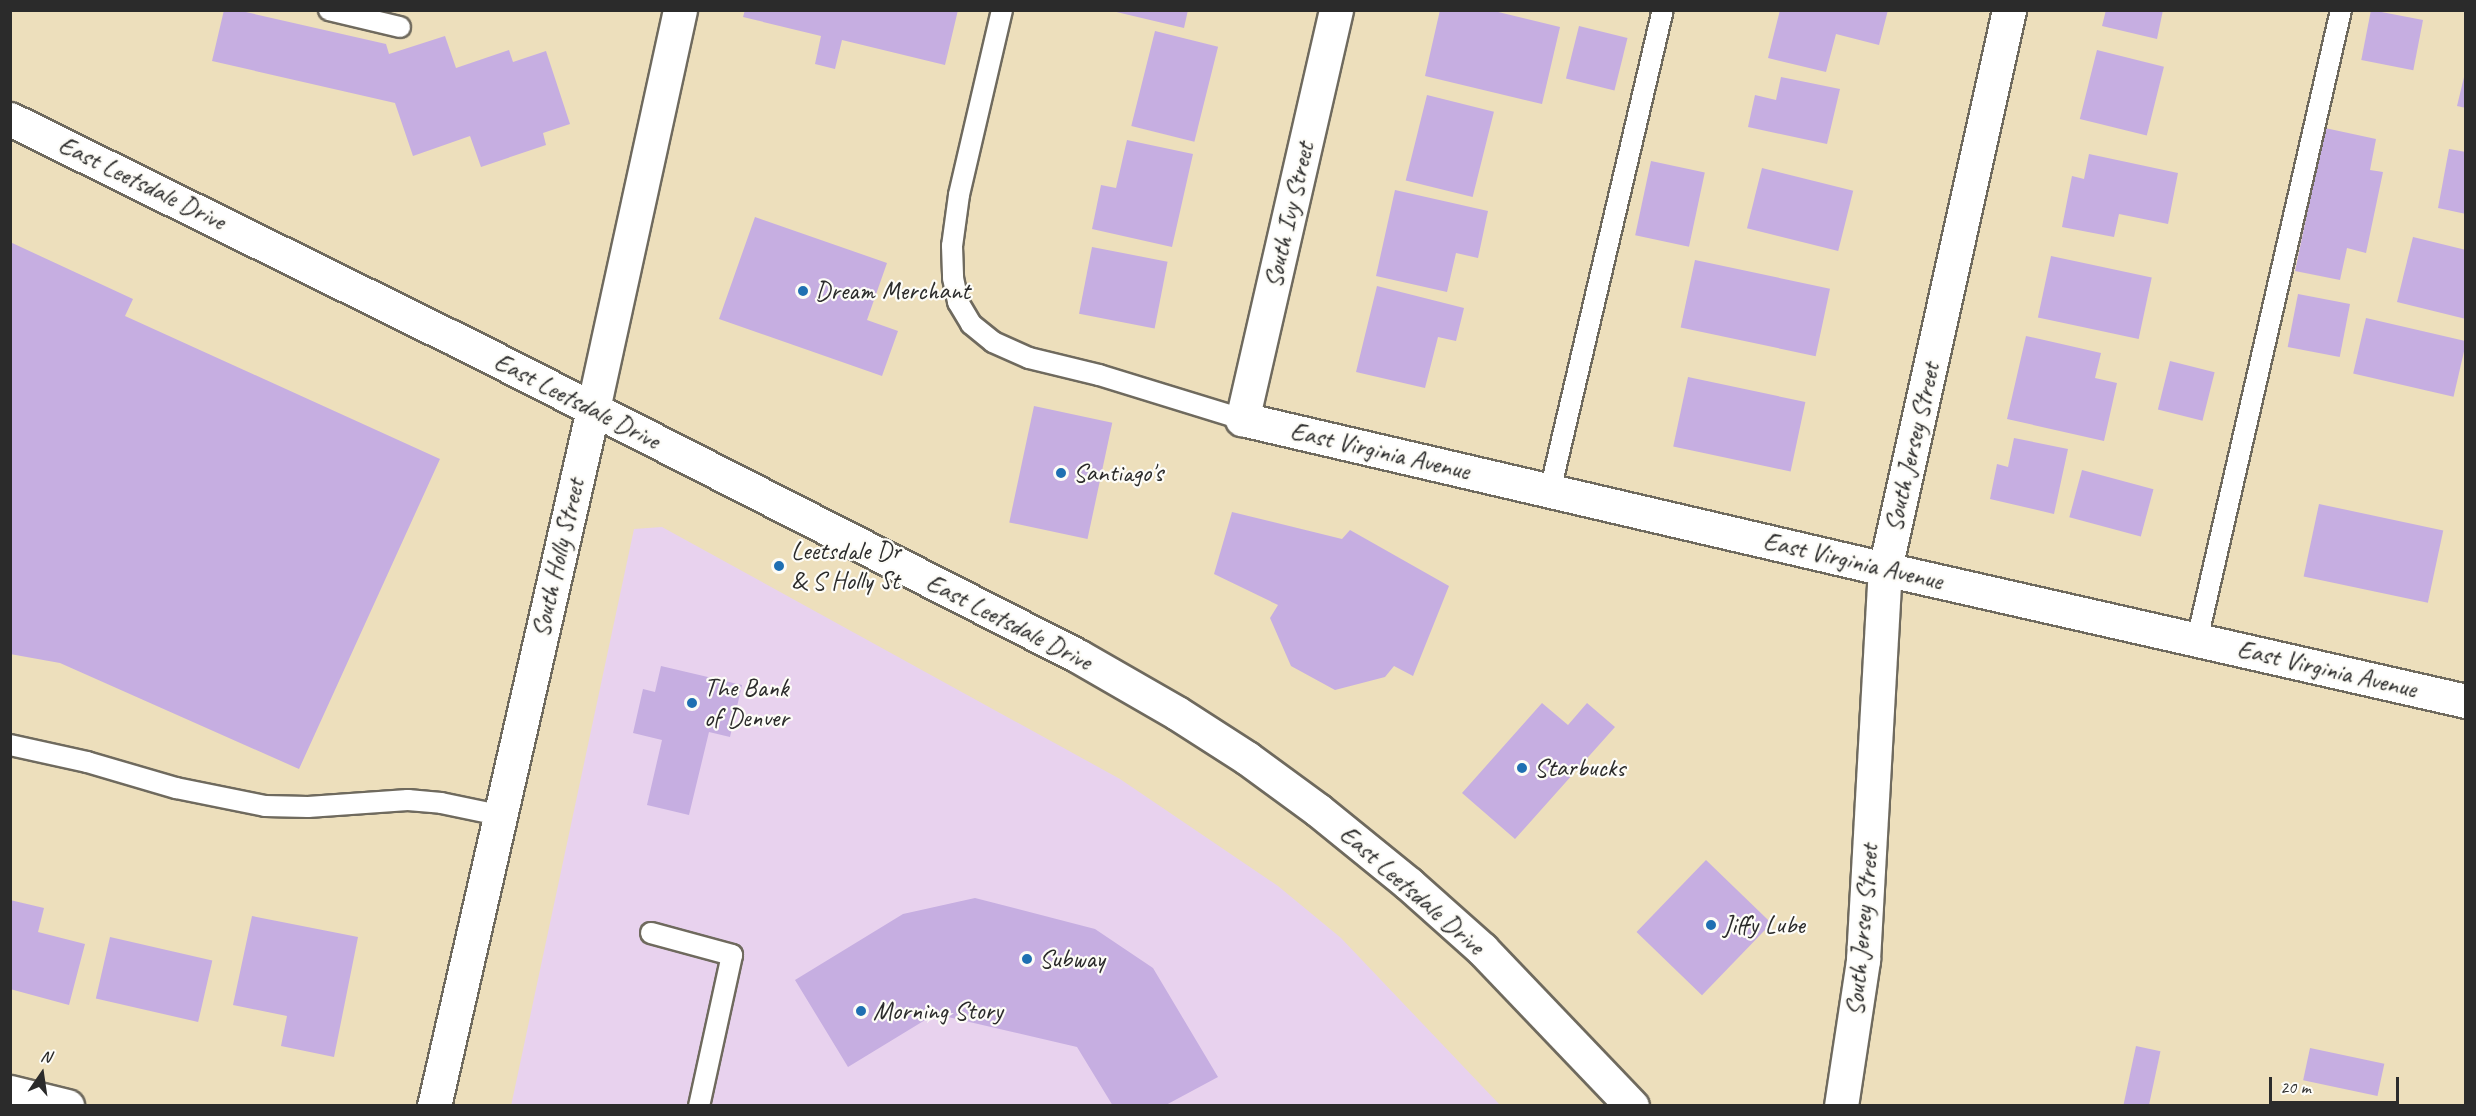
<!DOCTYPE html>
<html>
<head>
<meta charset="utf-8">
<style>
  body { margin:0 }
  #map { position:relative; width:2476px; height:1116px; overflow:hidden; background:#eddfbc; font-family:Caveat,sans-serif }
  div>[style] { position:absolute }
  .built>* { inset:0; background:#e8d2ee }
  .building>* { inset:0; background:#c6aee1; transform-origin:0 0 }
  .roads { filter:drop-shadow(2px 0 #6f6a5e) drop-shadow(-2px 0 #6f6a5e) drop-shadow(0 2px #6f6a5e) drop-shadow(0 -2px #6f6a5e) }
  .lane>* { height:20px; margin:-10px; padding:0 10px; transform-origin:10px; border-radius:10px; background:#fff }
  .street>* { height:33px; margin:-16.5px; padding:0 16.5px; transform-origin:16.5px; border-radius:16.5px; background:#fff }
  .secondary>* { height:33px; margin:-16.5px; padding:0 16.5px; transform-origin:16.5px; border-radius:16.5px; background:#fff }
  .primary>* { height:33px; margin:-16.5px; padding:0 16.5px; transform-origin:16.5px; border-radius:16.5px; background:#fff }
  .dots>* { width:16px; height:16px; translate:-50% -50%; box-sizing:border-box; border:3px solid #fdfcf7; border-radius:50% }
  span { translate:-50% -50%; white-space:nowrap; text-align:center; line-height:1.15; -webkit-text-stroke:4.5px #fdfcf7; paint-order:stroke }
  .street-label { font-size:26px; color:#2b2b2b }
  .poi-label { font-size:26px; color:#2b2b2b }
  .left { translate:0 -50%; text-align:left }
  .frame { position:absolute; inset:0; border:12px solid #2b2b2b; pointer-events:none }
  .north { position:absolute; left:12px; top:1044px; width:60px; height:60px; -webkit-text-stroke:4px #fdfcf7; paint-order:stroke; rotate:13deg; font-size:16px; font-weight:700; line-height:24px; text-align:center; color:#2b2b2b }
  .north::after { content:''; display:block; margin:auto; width:21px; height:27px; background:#2b2b2b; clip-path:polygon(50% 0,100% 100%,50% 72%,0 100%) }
  .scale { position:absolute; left:2269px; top:1077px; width:130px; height:27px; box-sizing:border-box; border:3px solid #2b2b2b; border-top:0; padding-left:8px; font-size:18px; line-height:21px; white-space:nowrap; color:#2b2b2b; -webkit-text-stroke:4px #fdfcf7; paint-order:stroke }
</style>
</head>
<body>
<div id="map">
  <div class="built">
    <div style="clip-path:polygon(662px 527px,1120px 779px,1278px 886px,1341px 938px,1500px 1105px,511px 1106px,634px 529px)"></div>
  </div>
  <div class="building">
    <div style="clip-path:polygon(224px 10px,237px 10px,386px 44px,389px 54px,445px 36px,456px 68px,509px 50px,513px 62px,546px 51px,570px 124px,543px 133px,546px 145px,481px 167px,470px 136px,413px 156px,395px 103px,212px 61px)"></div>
    <div style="clip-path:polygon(745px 10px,958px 10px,945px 65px,842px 40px,835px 69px,815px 64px,821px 36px,743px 17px)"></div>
    <div style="clip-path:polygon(1108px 10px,1188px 10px,1184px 28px)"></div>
    <div style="clip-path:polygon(1440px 10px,1490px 10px,1560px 27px,1542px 104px,1425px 76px)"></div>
    <div style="clip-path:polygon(1780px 10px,1888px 10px,1879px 45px,1836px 34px,1826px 72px,1768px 58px)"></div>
    <div style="clip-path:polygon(2106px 10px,2163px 10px,2157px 39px,2102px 26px)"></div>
    <div style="left:2371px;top:10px;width:53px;height:51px;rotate:11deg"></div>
    <div style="left:1579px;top:26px;width:50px;height:54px;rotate:14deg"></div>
    <div style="left:1155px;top:31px;width:65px;height:98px;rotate:14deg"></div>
    <div style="left:2097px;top:50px;width:69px;height:71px;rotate:14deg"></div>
    <div style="clip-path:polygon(2465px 73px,2466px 73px,2466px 108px,2457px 106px)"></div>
    <div style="clip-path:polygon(1781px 77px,1840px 89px,1827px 144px,1748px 127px,1755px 95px,1776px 100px)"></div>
    <div style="left:1427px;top:95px;width:69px;height:88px;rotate:14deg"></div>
    <div style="clip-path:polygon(2325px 128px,2376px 139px,2370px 170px,2383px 172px,2366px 253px,2347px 248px,2340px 280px,2295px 271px)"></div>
    <div style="clip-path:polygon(1127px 140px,1193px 154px,1172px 247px,1092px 229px,1101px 185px,1116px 188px)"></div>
    <div style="clip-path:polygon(2449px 149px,2466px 152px,2466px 214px,2438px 208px)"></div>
    <div style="clip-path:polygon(2089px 154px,2178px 173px,2168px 224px,2119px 214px,2114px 237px,2062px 227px,2072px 176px,2084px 179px)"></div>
    <div style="left:1651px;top:161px;width:55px;height:76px;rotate:12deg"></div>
    <div style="left:1762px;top:168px;width:94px;height:62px;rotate:14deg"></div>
    <div style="clip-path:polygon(1395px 190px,1488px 211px,1478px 258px,1456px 253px,1447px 292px,1376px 276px)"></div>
    <div style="clip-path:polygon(755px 217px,887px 263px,867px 320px,898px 331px,882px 376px,719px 319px)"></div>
    <div style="clip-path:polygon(2413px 237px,2466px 250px,2466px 319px,2397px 302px)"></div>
    <div style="clip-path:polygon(10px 242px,133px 299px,125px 316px,440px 459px,299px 769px,60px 663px,10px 654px)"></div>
    <div style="left:1092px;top:247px;width:77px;height:68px;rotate:11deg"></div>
    <div style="left:2051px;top:256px;width:103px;height:63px;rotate:12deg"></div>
    <div style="left:1695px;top:260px;width:138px;height:69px;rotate:12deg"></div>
    <div style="clip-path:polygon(1377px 286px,1464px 308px,1456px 341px,1438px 337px,1425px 388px,1356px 372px)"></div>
    <div style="left:2298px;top:294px;width:53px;height:54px;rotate:11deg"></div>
    <div style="left:2366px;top:318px;width:103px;height:57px;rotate:13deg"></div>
    <div style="clip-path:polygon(2026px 336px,2101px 353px,2095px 378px,2117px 383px,2104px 441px,2007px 419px)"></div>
    <div style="left:2170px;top:361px;width:46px;height:50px;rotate:14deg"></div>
    <div style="left:1688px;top:377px;width:120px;height:71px;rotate:12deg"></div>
    <div style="left:1034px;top:406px;width:80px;height:119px;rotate:12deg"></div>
    <div style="clip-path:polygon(2014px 438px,2068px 449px,2054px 514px,1990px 499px,1997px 464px,2008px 467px)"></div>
    <div style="left:2082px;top:470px;width:74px;height:49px;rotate:15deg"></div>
    <div style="left:2319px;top:504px;width:127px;height:74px;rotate:12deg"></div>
    <div style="clip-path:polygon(1232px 512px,1342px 539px,1350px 530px,1449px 586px,1413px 676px,1394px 666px,1385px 677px,1335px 690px,1291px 666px,1270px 618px,1278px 605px,1214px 574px)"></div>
    <div style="clip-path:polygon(661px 666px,742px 685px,730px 737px,709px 732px,689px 815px,647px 805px,662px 740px,633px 733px,643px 689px,655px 692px)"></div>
    <div style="clip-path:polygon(1542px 703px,1568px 725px,1587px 703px,1615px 727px,1515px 839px,1462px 793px)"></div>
    <div style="left:1706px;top:860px;width:91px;height:100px;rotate:44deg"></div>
    <div style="clip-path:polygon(975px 898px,1095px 929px,1153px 968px,1218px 1077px,1164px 1106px,1113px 1106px,1077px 1047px,935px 1014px,848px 1067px,795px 980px,903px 914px)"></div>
    <div style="clip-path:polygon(10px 900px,44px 908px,38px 932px,85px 944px,69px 1005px,10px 989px)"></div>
    <div style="clip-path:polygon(252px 916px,358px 937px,334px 1057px,281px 1046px,287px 1016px,233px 1005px)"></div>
    <div style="left:110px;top:937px;width:105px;height:63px;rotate:13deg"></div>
    <div style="left:2136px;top:1046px;width:25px;height:61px;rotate:12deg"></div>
    <div style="left:2310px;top:1048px;width:76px;height:33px;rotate:12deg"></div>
  </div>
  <div class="roads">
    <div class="lane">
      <div style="left:329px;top:10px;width:73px;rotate:13.5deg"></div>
      <div style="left:1002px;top:10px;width:190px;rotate:103.1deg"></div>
      <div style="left:959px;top:195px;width:51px;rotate:97.8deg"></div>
      <div style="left:952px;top:246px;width:32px;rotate:88deg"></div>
      <div style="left:953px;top:278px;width:25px;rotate:78deg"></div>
      <div style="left:958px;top:302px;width:26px;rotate:59deg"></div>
      <div style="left:971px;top:324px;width:28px;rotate:39deg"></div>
      <div style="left:993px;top:342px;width:39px;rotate:24deg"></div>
      <div style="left:1029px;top:358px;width:72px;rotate:13.7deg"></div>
      <div style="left:1099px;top:375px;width:150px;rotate:17.1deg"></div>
      <div style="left:1550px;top:491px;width:494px;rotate:-76.8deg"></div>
      <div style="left:2197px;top:640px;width:646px;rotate:-77.12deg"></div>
      <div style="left:10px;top:745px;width:79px;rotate:12.4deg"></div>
      <div style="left:87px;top:762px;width:93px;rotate:16.3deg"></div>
      <div style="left:176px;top:788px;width:91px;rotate:11.4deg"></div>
      <div style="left:265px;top:806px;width:43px;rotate:1.3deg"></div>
      <div style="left:308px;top:807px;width:100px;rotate:-4deg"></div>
      <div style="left:408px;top:800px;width:33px;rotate:5deg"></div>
      <div style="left:441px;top:803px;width:59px;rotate:11.7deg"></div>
      <div style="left:651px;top:933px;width:84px;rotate:15.2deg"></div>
      <div style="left:732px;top:955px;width:155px;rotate:102.3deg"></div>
    </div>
    <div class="street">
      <div style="left:1336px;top:10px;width:420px;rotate:102.9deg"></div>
      <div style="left:1242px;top:419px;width:660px;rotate:13.13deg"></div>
      <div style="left:1885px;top:569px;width:573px;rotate:-77.49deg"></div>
      <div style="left:10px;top:1092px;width:59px;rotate:13.8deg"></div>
    </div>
    <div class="secondary">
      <div style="left:434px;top:1106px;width:715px;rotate:-77.15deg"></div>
      <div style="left:593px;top:409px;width:408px;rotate:-77.7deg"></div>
      <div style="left:1841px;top:1106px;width:148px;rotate:-81.4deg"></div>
      <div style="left:1863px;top:960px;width:392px;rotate:-86.8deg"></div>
      <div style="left:1885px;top:569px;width:596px;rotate:12.8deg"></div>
    </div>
    <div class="primary">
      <div style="left:10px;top:119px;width:491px;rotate:26.3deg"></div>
      <div style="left:450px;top:336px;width:705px;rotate:27deg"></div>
      <div style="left:1078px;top:656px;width:114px;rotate:29.9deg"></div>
      <div style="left:1177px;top:713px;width:83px;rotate:32.7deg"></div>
      <div style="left:1247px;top:758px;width:88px;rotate:36.2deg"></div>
      <div style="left:1318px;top:810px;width:117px;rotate:39.1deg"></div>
      <div style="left:1409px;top:884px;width:98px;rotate:41.7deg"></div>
      <div style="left:1482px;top:949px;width:217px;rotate:46.3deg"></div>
    </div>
  </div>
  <div class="dots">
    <div style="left:803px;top:291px;background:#1f6fb2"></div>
    <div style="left:1061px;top:473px;background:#1f6fb2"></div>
    <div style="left:779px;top:566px;background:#1f6fb2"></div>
    <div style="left:692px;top:703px;background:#1f6fb2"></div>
    <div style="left:1522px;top:768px;background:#1f6fb2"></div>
    <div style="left:1711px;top:925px;background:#1f6fb2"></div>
    <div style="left:1027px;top:959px;background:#1f6fb2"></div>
    <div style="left:861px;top:1011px;background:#1f6fb2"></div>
  </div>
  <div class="street-label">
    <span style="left:142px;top:183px;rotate:26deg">East Leetsdale Drive</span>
    <span style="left:1289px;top:215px;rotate:-77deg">South Ivy Street</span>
    <span style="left:577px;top:401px;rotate:27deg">East Leetsdale Drive</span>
    <span style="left:1912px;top:447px;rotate:-77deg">South Jersey Street</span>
    <span style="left:1380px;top:451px;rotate:13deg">East Virginia Avenue</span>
    <span style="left:558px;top:558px;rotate:-77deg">South Holly Street</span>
    <span style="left:1853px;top:561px;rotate:13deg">East Virginia Avenue</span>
    <span style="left:1009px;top:622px;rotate:27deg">East Leetsdale Drive</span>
    <span style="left:2327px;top:669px;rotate:13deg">East Virginia Avenue</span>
    <span style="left:1412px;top:890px;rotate:41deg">East Leetsdale Drive</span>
    <span style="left:1862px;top:930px;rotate:-85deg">South Jersey Street</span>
  </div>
  <div class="poi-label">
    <span class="left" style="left:815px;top:291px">Dream Merchant</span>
    <span class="left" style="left:1073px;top:473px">Santiago's</span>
    <span class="left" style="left:791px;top:566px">Leetsdale Dr<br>&amp; S Holly St</span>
    <span class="left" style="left:704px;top:703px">The Bank<br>of Denver</span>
    <span class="left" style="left:1534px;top:768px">Starbucks</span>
    <span class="left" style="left:1723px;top:925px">Jiffy Lube</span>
    <span class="left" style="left:1039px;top:959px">Subway</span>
    <span class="left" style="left:873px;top:1011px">Morning Story</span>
  </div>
  <div class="frame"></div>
  <div class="north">N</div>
  <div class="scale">20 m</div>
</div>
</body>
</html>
